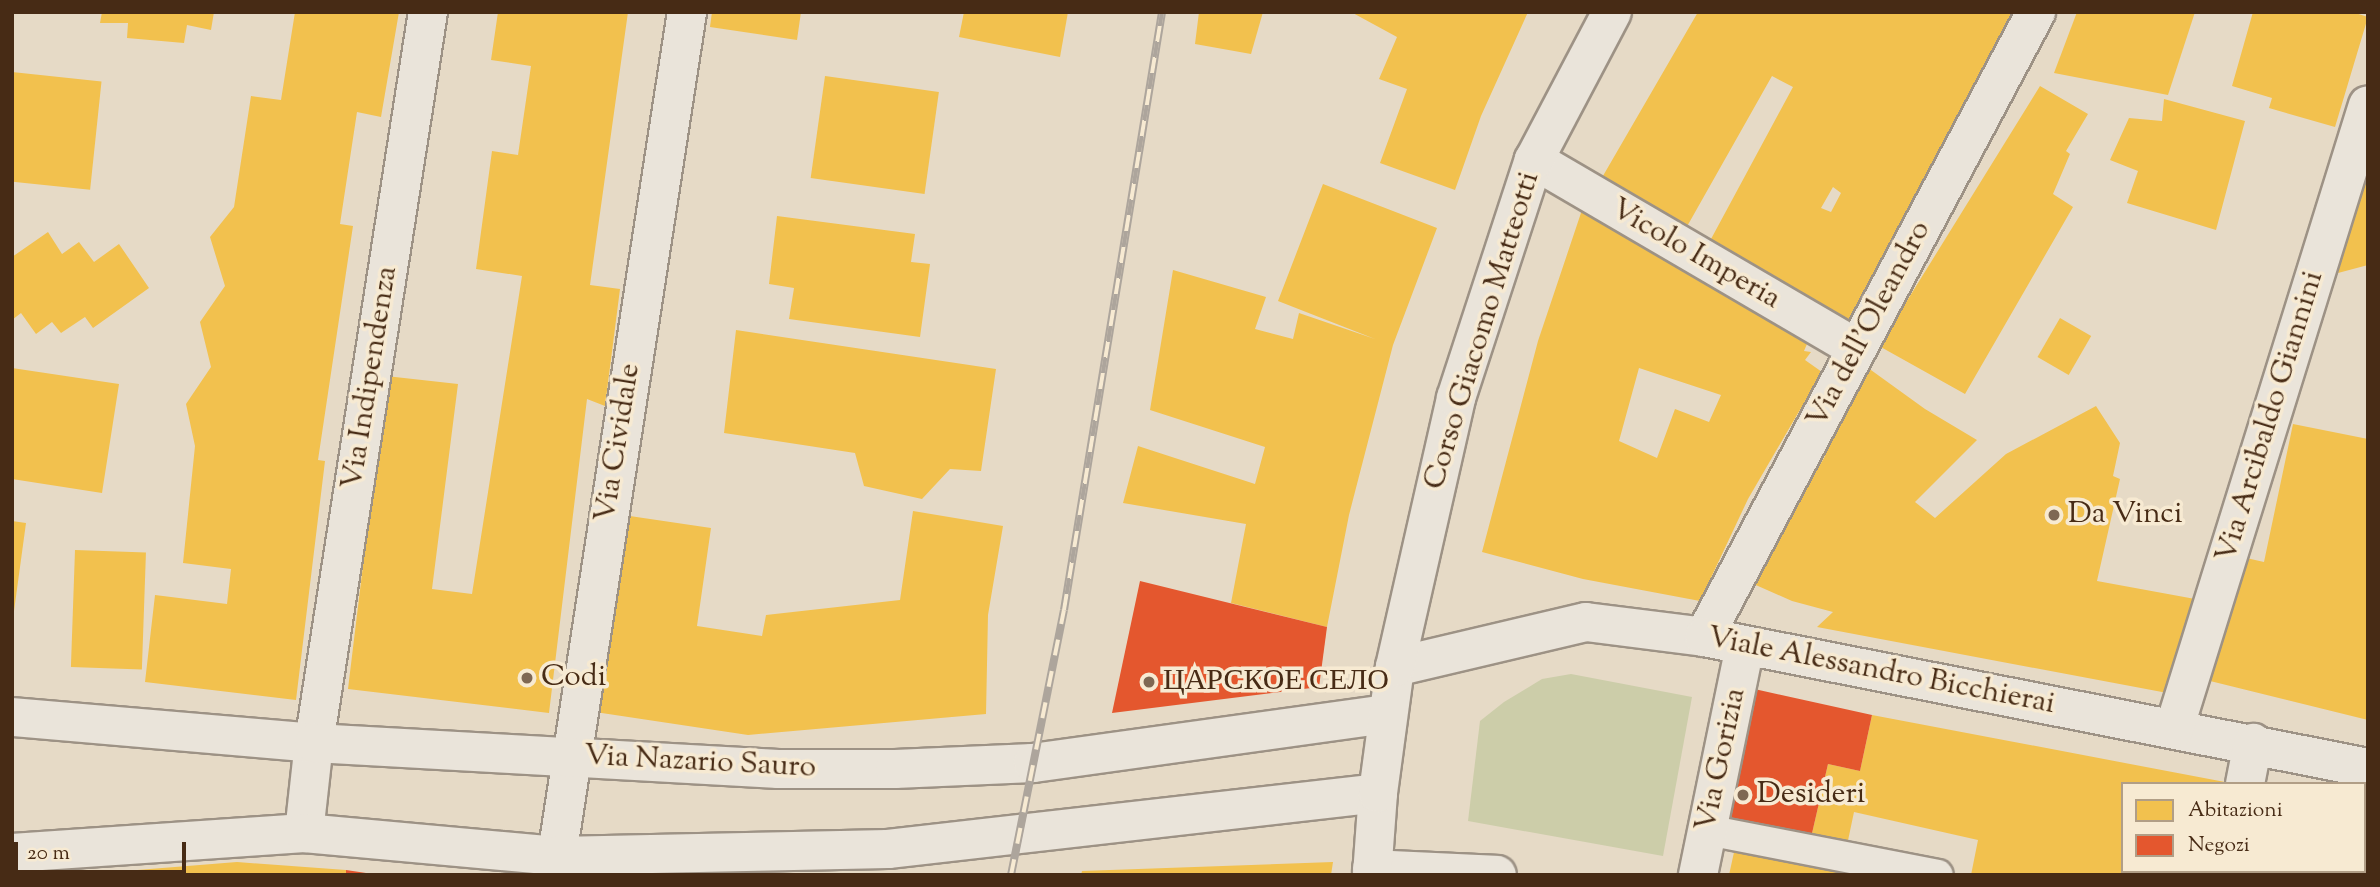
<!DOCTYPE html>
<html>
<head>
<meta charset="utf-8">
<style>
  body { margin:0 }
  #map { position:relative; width:2380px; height:887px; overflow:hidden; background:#e6dac6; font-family:"Sorts Mill Goudy",serif }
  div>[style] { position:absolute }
  .green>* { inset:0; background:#cccda9 }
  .homes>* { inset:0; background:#f2c14e; transform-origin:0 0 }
  .shops>* { inset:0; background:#e4572e }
  .roads { filter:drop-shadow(2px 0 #9d9285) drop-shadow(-2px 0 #9d9285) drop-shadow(0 2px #9d9285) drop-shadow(0 -2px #9d9285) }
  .service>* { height:30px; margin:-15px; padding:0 15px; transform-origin:15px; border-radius:15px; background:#eae4da }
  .minor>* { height:38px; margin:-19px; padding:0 19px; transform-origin:19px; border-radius:19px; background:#eae4da }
  .tertiary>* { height:38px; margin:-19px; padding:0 19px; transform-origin:19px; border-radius:19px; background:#eae4da }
  .secondary>* { height:38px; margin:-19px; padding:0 19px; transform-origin:19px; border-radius:19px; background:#eae4da }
  .rail>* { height:8px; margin-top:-4px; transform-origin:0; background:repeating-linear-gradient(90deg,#f7ead2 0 16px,#ada59c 0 32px); box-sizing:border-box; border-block:2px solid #ada59c }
  .dots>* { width:19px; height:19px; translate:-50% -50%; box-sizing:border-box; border:4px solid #f7ead2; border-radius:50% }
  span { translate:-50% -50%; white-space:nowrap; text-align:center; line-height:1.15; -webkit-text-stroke:7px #f7ead2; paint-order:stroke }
  .street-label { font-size:30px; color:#472b15 }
  .poi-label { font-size:30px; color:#472b15 }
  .left { translate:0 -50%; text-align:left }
  .frame { position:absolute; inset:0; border:14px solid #472b15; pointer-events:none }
  .legend { position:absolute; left:2121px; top:782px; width:245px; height:91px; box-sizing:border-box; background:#f7ead2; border:2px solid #b19e86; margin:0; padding:9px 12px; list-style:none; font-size:21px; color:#472b15 }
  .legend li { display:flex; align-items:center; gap:14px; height:35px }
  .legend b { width:35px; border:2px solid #b19e86 }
  .scale { position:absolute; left:14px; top:842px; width:172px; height:32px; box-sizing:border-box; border:4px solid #472b15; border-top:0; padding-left:9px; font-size:21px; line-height:24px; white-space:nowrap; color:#472b15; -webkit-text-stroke:5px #f7ead2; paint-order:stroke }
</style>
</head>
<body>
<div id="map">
  <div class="green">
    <div style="clip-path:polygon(1571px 674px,1692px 697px,1663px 856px,1468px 821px,1480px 721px,1504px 702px,1542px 679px)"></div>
  </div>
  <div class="homes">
    <div style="clip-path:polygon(102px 12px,214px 12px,211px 30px,187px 25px,184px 43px,127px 38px,128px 23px,100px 23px)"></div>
    <div style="clip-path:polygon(295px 12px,399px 12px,381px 117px,357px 112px,340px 224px,353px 226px,318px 460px,325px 461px,296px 700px,145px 682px,155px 595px,227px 604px,231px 569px,183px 563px,195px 446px,186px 404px,211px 367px,200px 322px,225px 286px,210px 237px,234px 207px,251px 96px,281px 100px)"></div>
    <div style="clip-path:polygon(498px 12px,628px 12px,590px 285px,620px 289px,605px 406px,587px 399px,549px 713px,348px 689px,386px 376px,458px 384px,432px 589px,472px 594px,522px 276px,476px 269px,492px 151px,518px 155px,531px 66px,491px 60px)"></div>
    <div style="clip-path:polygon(712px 12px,801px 12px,797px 40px,710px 27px)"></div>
    <div style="clip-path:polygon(964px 12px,1068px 12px,1060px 57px,959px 37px)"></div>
    <div style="clip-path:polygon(1199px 12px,1263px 12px,1251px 54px,1195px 44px)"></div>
    <div style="clip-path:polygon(1351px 12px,1528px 12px,1481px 116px,1455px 190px,1380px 163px,1407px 89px,1379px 79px,1397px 37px)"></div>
    <div style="clip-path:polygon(evenodd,1698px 12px,2028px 12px,1850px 337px,1704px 252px,1793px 87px,1772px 76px,1685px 230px,1600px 181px,1698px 12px,1833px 187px,1841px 193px,1831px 212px,1821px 208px,1833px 187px)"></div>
    <div style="clip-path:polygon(2077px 12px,2195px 12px,2168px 95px,2054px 73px)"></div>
    <div style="clip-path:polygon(2253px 12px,2352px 12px,2368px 17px,2335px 127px,2269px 108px,2272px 98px,2232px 86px)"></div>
    <div style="left:12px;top:72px;width:90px;height:109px;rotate:6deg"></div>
    <div style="left:825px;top:76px;width:115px;height:103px;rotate:8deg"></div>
    <div style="clip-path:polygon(2040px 86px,2088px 114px,2066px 151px,2070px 154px,2053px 194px,2073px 207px,1965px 394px,1879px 346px)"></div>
    <div style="clip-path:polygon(2164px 99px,2245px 121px,2216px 230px,2127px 203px,2138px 171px,2110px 160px,2129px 118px,2162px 121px)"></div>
    <div style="clip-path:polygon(2367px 167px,2368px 265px,2338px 273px)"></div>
    <div style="clip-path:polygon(1323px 184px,1437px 228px,1393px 345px,1349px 515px,1327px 627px,1231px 603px,1246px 524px,1123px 503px,1138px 446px,1255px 484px,1265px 447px,1150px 410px,1173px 270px,1266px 297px,1255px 329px,1293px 339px,1299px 313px,1375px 339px,1278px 301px)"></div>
    <div style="clip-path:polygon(evenodd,1584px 204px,1812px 332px,1804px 351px,1811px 352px,1805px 360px,1822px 372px,1748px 499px,1700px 601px,1583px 579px,1482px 552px,1538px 341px,1584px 204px,1639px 368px,1721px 395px,1709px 422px,1675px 409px,1657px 458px,1619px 441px,1639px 368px)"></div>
    <div style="clip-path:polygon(777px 216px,915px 234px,911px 262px,930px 264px,920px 337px,789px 319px,794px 288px,769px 284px)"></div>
    <div style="clip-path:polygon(48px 232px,62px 254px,79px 242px,94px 262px,119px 244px,149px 288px,93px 328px,85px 317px,61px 333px,52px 322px,36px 334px,21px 313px,12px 320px,12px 257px)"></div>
    <div style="left:2060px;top:318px;width:36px;height:45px;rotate:30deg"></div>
    <div style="clip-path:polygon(736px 330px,996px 369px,981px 471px,950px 469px,922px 499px,864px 486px,855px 453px,724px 433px)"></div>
    <div style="clip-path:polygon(1864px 365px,1925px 409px,1977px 440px,1915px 502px,1935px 518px,2006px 454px,2096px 406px,2120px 443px,2113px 476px,2120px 479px,2097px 581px,2206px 601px,2178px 695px,1817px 627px,1833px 612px,1792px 601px,1749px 582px,1824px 458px)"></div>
    <div style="clip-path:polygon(12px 368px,119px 384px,102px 493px,12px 479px)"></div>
    <div style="clip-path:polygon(2293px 424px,2368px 439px,2368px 720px,2202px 679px,2233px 555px,2264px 562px)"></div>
    <div style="clip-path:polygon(913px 511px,1003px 526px,988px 615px,986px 714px,748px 735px,595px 712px,623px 515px,711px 528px,697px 626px,762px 636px,766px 615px,900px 600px)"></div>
    <div style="clip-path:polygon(12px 521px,26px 523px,14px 611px,12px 611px)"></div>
    <div style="left:75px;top:550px;width:71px;height:117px;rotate:2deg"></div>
    <div style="clip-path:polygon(1872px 715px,2225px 782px,2123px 784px,2123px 871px,2206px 871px,2205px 875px,1971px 875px,1978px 840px,1854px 812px,1846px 850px,1810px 842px,1828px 764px,1860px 771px)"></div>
    <div style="clip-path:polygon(2364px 836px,2368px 837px,2368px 875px,2260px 875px,2260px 871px,2364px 871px)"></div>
    <div style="clip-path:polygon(1736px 843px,1864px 875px,1729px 875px)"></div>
    <div style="clip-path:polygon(237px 862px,346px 870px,346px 875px,125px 875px,125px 871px)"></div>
    <div style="clip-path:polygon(1333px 862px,1331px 875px,1081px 875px,1082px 871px)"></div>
  </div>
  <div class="shops">
    <div style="clip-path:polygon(1140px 581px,1327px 627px,1319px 687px,1112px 713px)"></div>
    <div style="clip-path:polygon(1750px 688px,1872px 715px,1860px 771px,1828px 764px,1810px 842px,1721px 823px)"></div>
    <div style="clip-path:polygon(346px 870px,366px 873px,365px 875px,346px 875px)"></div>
  </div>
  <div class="roads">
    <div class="service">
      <div style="left:1707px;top:830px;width:235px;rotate:11deg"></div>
    </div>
    <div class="minor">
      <div style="left:1534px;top:160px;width:374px;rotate:30.3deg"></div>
      <div style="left:1704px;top:637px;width:708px;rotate:-62.02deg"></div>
      <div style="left:1395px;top:667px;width:196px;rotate:-13.3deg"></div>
      <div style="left:1586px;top:622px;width:119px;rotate:7.2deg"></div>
      <div style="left:1704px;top:637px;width:677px;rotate:11.16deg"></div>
      <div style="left:2174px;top:729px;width:653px;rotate:-72.73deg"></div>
      <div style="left:2245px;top:784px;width:42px;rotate:-79deg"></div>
      <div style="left:304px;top:833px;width:91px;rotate:-83.7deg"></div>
      <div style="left:314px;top:743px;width:740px;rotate:-81.14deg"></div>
      <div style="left:1372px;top:869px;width:125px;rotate:2.7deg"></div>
      <div style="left:554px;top:875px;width:873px;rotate:-81.24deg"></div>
      <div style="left:1698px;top:875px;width:234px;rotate:-78.4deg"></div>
      <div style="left:2226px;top:875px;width:4px;rotate:-76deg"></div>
    </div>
    <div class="tertiary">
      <div style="left:12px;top:717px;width:303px;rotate:4.9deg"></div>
      <div style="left:314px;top:743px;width:465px;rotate:3.2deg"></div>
      <div style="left:778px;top:769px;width:117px"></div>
      <div style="left:895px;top:769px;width:138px;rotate:-2.5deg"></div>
      <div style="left:1033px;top:763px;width:356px;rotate:-7.9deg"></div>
      <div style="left:12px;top:853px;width:293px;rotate:-3.9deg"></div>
      <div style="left:304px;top:833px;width:254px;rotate:5.2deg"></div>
      <div style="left:557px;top:856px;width:331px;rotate:-1.2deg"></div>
      <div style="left:888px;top:849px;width:493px;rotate:-6.5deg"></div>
    </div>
    <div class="secondary">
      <div style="left:1372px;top:875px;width:82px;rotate:-85.8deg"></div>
      <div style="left:1378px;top:793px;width:127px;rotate:-82.3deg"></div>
      <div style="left:1395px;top:667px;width:276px;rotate:-77.2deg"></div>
      <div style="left:1456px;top:398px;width:250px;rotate:-71.9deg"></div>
      <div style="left:1534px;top:160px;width:167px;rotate:-62.2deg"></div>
    </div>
  </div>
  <div class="rail">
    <div style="left:1011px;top:875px;width:270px;rotate:-78.7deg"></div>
    <div style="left:1064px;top:610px;width:606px;rotate:-80.69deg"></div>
  </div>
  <div class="dots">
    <div style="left:2054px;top:515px;background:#7f6853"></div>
    <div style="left:527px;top:678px;background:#7f6853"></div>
    <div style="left:1149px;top:682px;background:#7f6853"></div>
    <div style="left:1743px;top:795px;background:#7f6853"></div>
  </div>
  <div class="street-label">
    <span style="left:1695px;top:255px;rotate:30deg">Vicolo Imperia</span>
    <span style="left:1870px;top:325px;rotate:-62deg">Via dell'Oleandro</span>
    <span style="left:1483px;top:331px;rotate:-73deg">Corso Giacomo Matteotti</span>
    <span style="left:371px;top:378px;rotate:-81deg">Via Indipendenza</span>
    <span style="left:2271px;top:417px;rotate:-73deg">Via Arcibaldo Giannini</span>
    <span style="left:619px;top:443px;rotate:-81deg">Via Cividale</span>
    <span style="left:1881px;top:672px;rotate:11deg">Viale Alessandro Bicchierai</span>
    <span style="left:1722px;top:760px;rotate:-78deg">Via Gorizia</span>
    <span style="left:700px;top:763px;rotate:3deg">Via Nazario Sauro</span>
  </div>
  <div class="poi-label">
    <span class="left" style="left:2068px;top:515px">Da Vinci</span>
    <span class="left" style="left:541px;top:678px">Codi</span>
    <span class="left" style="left:1163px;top:682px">ЦАРСКОЕ СЕЛО</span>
    <span class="left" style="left:1757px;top:795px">Desideri</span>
  </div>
  <div class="frame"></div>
  <ul class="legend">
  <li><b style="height:19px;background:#f2c14e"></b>Abitazioni</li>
  <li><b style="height:19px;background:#e4572e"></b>Negozi</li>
  </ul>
  <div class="scale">20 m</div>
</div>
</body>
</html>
